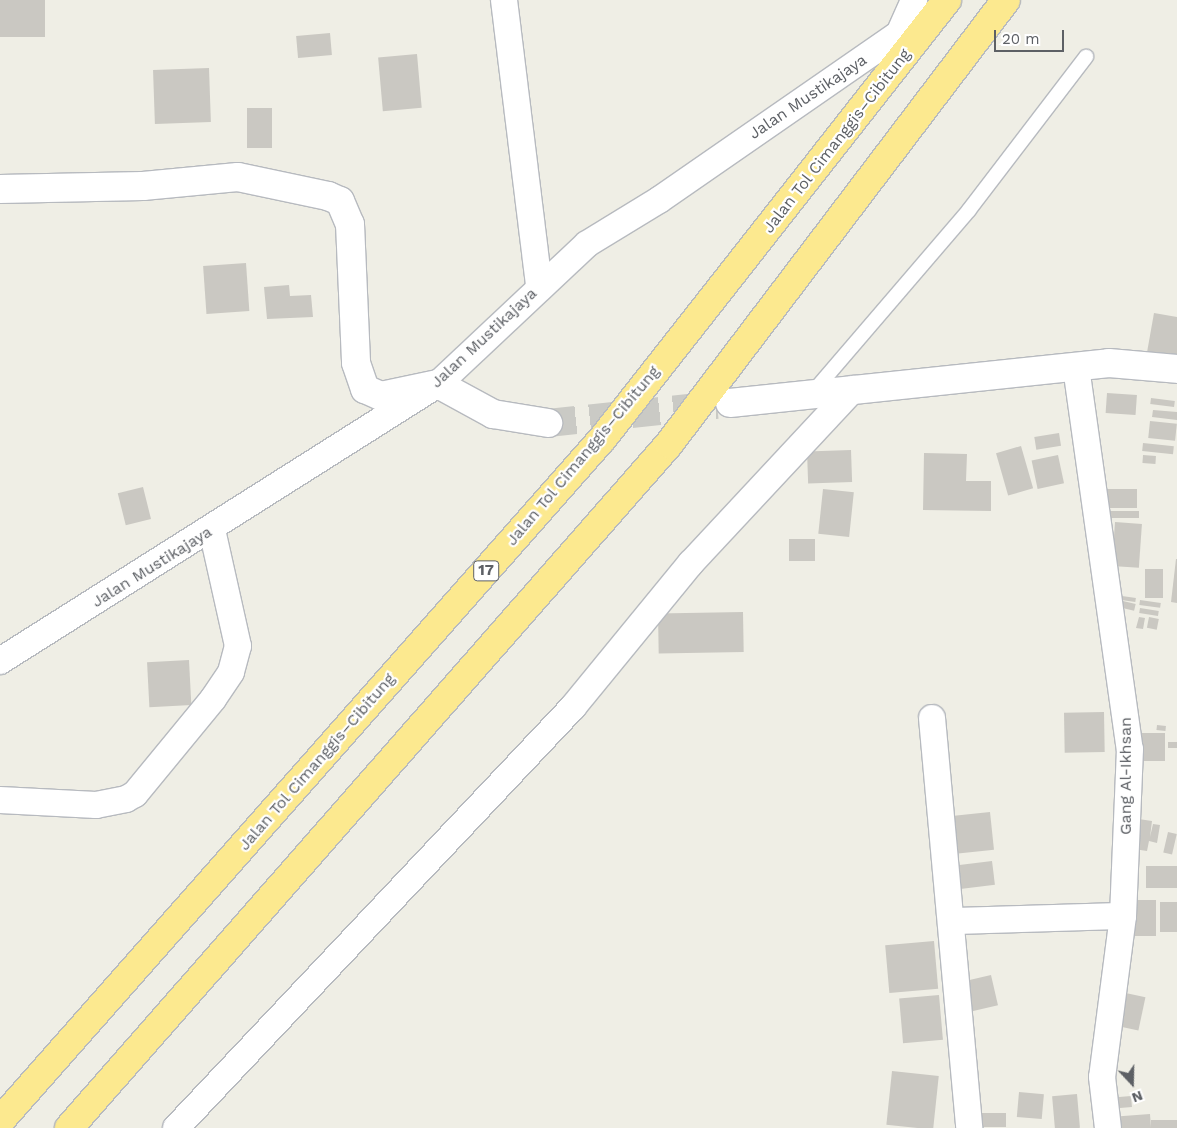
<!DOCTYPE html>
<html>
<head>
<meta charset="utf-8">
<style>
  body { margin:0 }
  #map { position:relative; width:1177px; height:1128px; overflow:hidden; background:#efeee5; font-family:"Work Sans",sans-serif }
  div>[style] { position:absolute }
  .building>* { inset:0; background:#cac8c2; transform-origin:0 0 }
  .secondary-tunnel>* { height:28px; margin-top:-14px; transform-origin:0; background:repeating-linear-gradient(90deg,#cacac5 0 28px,transparent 0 42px) }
  .roads { filter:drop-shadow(1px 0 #b7babf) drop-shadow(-1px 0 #b7babf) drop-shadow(0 1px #b7babf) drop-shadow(0 -1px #b7babf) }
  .lane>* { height:14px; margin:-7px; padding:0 7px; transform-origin:7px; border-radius:7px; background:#fff }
  .street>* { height:26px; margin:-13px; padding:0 13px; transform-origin:13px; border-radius:13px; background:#fff }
  .secondary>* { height:28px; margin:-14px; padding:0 14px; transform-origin:14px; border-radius:14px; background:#fff }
  .highway>* { height:28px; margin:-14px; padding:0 14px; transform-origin:14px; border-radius:14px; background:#fce98f }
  span { translate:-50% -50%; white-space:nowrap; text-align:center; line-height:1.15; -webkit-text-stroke:4.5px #fff; paint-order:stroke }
  .shield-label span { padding:1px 4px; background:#fff; border:1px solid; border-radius:4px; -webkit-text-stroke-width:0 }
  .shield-label { font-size:15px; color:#5d6065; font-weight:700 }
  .street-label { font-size:16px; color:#5d6065 }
  .north { position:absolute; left:1107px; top:1058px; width:50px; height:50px; -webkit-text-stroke:4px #fff; paint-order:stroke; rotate:159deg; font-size:14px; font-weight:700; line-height:20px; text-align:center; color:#5d6065 }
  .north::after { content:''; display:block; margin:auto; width:18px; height:22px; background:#5d6065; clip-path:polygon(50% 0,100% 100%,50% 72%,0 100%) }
  .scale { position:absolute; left:994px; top:30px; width:70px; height:22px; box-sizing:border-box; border:2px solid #5d6065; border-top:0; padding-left:6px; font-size:15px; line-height:18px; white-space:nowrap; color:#5d6065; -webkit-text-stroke:4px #fff; paint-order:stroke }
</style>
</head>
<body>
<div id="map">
  <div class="building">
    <div style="left:0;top:0;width:45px;height:37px"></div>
    <div style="left:330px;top:33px;width:22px;height:34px;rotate:85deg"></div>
    <div style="left:417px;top:54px;width:54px;height:39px;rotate:85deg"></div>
    <div style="left:209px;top:68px;width:54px;height:56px;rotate:88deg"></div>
    <div style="left:247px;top:108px;width:25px;height:40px"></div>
    <div style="left:246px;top:263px;width:48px;height:43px;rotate:86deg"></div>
    <div style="clip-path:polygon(289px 285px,290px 296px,311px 295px,313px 317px,267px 319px,264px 287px)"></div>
    <div style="clip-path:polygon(1154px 313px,1177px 317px,1177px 363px,1146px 358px)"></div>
    <div style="left:1107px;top:393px;width:30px;height:20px;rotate:4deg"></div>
    <div style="left:1151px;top:398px;width:24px;height:6px;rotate:7deg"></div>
    <div style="clip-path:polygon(1153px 410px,1177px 412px,1177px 420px,1152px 417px)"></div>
    <div style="left:1150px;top:421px;width:27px;height:17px;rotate:6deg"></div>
    <div style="left:1059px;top:433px;width:13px;height:25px;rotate:81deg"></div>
    <div style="left:1143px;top:443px;width:31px;height:8px;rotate:6deg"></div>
    <div style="left:1021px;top:446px;width:44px;height:26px;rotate:74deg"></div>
    <div style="left:851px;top:450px;width:32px;height:44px;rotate:88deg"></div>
    <div style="clip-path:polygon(924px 453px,967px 454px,966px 481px,991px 481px,991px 511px,923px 510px)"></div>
    <div style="left:1058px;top:455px;width:29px;height:27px;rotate:78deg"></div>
    <div style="left:1143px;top:455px;width:13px;height:8px;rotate:4deg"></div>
    <div style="left:143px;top:487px;width:33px;height:26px;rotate:76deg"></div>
    <div style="left:823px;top:489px;width:31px;height:45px;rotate:6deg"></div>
    <div style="left:1099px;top:489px;width:38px;height:19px"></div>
    <div style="left:1139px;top:511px;width:7px;height:40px;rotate:90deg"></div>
    <div style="left:1115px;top:522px;width:27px;height:44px;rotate:4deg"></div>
    <div style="left:789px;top:539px;width:26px;height:22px"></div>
    <div style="clip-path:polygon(1176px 559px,1177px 559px,1177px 603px,1171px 602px)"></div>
    <div style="left:1145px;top:569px;width:18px;height:29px"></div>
    <div style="left:1122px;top:596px;width:14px;height:4px;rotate:8deg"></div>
    <div style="left:1140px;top:600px;width:21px;height:5px;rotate:8deg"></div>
    <div style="left:1123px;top:601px;width:13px;height:7px;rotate:13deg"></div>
    <div style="left:1140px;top:608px;width:19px;height:5px;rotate:9deg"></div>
    <div style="left:743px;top:612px;width:40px;height:85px;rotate:89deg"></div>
    <div style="clip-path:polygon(1139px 617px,1145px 618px,1143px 629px,1136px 628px)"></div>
    <div style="left:1149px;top:617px;width:10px;height:11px;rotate:11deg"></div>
    <div style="left:189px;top:660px;width:45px;height:42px;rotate:87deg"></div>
    <div style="left:1104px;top:712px;width:40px;height:40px;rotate:89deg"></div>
    <div style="left:1157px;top:725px;width:9px;height:5px;rotate:6deg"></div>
    <div style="left:1139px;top:733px;width:26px;height:28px"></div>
    <div style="left:1168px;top:742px;width:9px;height:6px"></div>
    <div style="left:990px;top:812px;width:38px;height:36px;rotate:84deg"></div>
    <div style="clip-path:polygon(1132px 818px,1152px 821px,1150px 837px,1153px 824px,1160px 825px,1157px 843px,1149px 841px,1147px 851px,1127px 848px)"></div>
    <div style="left:1168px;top:832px;width:9px;height:21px;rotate:13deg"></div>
    <div style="left:992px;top:861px;width:24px;height:41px;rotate:83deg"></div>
    <div style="left:1177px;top:866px;width:22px;height:31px;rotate:90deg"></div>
    <div style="left:1131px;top:900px;width:25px;height:36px"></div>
    <div style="left:1177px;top:902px;width:30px;height:17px;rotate:90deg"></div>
    <div style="left:934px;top:941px;width:48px;height:49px;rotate:85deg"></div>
    <div style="left:991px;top:975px;width:31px;height:32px;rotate:77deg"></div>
    <div style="left:1121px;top:992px;width:25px;height:34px;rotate:12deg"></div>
    <div style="left:939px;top:995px;width:45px;height:40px;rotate:85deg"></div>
    <div style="left:892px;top:1071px;width:47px;height:54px;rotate:6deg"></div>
    <div style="left:1019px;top:1092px;width:25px;height:25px;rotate:5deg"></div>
    <div style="left:1077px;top:1094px;width:34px;height:25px;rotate:85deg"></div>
    <div style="left:1131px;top:1096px;width:11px;height:21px;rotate:85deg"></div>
    <div style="left:979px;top:1113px;width:27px;height:14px"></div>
    <div style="clip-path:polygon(1150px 1114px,1151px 1128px,1111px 1128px,1110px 1117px)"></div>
    <div style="left:1151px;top:1120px;width:26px;height:8px"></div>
  </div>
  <div class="secondary-tunnel">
    <div style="left:548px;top:423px;width:170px;rotate:-6.1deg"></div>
  </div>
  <div class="roads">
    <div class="lane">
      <div style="left:814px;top:391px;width:238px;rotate:-49.4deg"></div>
      <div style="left:969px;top:210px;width:193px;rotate:-52.6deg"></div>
    </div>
    <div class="street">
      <div style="left:504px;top:0;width:288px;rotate:83deg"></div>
      <div style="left:1076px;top:367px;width:386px;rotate:82deg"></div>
      <div style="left:1130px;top:749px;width:167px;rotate:92.4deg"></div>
      <div style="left:1123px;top:916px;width:162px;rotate:97.4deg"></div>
      <div style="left:1102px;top:1077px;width:51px;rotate:83.3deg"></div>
      <div style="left:0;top:661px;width:518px;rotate:-32.31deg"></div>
      <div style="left:438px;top:384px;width:204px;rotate:-43.2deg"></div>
      <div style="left:587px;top:244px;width:84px;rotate:-31.4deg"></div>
      <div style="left:659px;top:200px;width:292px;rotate:-34.7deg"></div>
      <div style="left:899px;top:34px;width:37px;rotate:-66deg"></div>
      <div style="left:932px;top:718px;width:412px;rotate:84.8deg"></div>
      <div style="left:0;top:800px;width:96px;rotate:3deg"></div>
      <div style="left:96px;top:805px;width:31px;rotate:-11deg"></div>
      <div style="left:126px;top:799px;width:10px;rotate:-29deg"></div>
      <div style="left:135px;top:794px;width:123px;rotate:-50.6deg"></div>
      <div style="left:213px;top:699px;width:32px;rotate:-56deg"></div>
      <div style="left:231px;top:672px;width:27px;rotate:-75deg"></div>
      <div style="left:238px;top:646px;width:119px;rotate:-102.6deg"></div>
      <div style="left:952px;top:921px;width:171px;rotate:-1.7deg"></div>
      <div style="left:176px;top:1128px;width:579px;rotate:-46.68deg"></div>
      <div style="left:573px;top:707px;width:186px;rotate:-50.7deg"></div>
      <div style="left:691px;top:563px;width:238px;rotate:-47deg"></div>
    </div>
    <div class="secondary">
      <div style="left:0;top:189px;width:143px;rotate:-1.2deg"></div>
      <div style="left:143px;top:186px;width:95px;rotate:-5.4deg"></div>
      <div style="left:238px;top:177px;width:92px;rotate:11.9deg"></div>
      <div style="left:328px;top:196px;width:13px;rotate:23deg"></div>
      <div style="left:340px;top:201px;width:25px;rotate:67deg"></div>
      <div style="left:350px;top:224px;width:139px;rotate:87.5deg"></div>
      <div style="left:356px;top:363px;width:28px;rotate:71deg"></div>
      <div style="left:365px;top:389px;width:17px;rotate:24deg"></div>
      <div style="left:381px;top:396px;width:58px;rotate:-11.9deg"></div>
      <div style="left:438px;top:384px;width:63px;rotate:28.6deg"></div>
      <div style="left:493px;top:414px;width:56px;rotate:9.3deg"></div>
      <div style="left:730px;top:403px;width:381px;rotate:-6deg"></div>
      <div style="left:1109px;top:363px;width:68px;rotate:5deg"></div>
    </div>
    <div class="highway">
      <div style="left:0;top:1121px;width:911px;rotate:-48.56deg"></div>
      <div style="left:603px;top:438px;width:557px;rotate:-51.85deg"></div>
      <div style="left:69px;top:1128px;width:910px;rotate:-48.74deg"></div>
      <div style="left:669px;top:444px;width:557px;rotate:-52.8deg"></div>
    </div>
  </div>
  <div class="shield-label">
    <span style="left:486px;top:571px">17</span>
  </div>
  <div class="street-label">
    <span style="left:808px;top:97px;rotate:-34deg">Jalan Mustikajaya</span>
    <span style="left:837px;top:141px;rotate:-52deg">Jalan Tol Cimanggis–Cibitung</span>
    <span style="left:484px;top:338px;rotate:-43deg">Jalan Mustikajaya</span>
    <span style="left:583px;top:456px;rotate:-50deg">Jalan Tol Cimanggis–Cibitung</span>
    <span style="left:152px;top:567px;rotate:-32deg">Jalan Mustikajaya</span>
    <span style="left:317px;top:762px;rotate:-49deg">Jalan Tol Cimanggis–Cibitung</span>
    <span style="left:1126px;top:776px;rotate:-90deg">Gang Al-Ikhsan</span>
  </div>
  <div class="north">N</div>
  <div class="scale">20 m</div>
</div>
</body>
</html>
